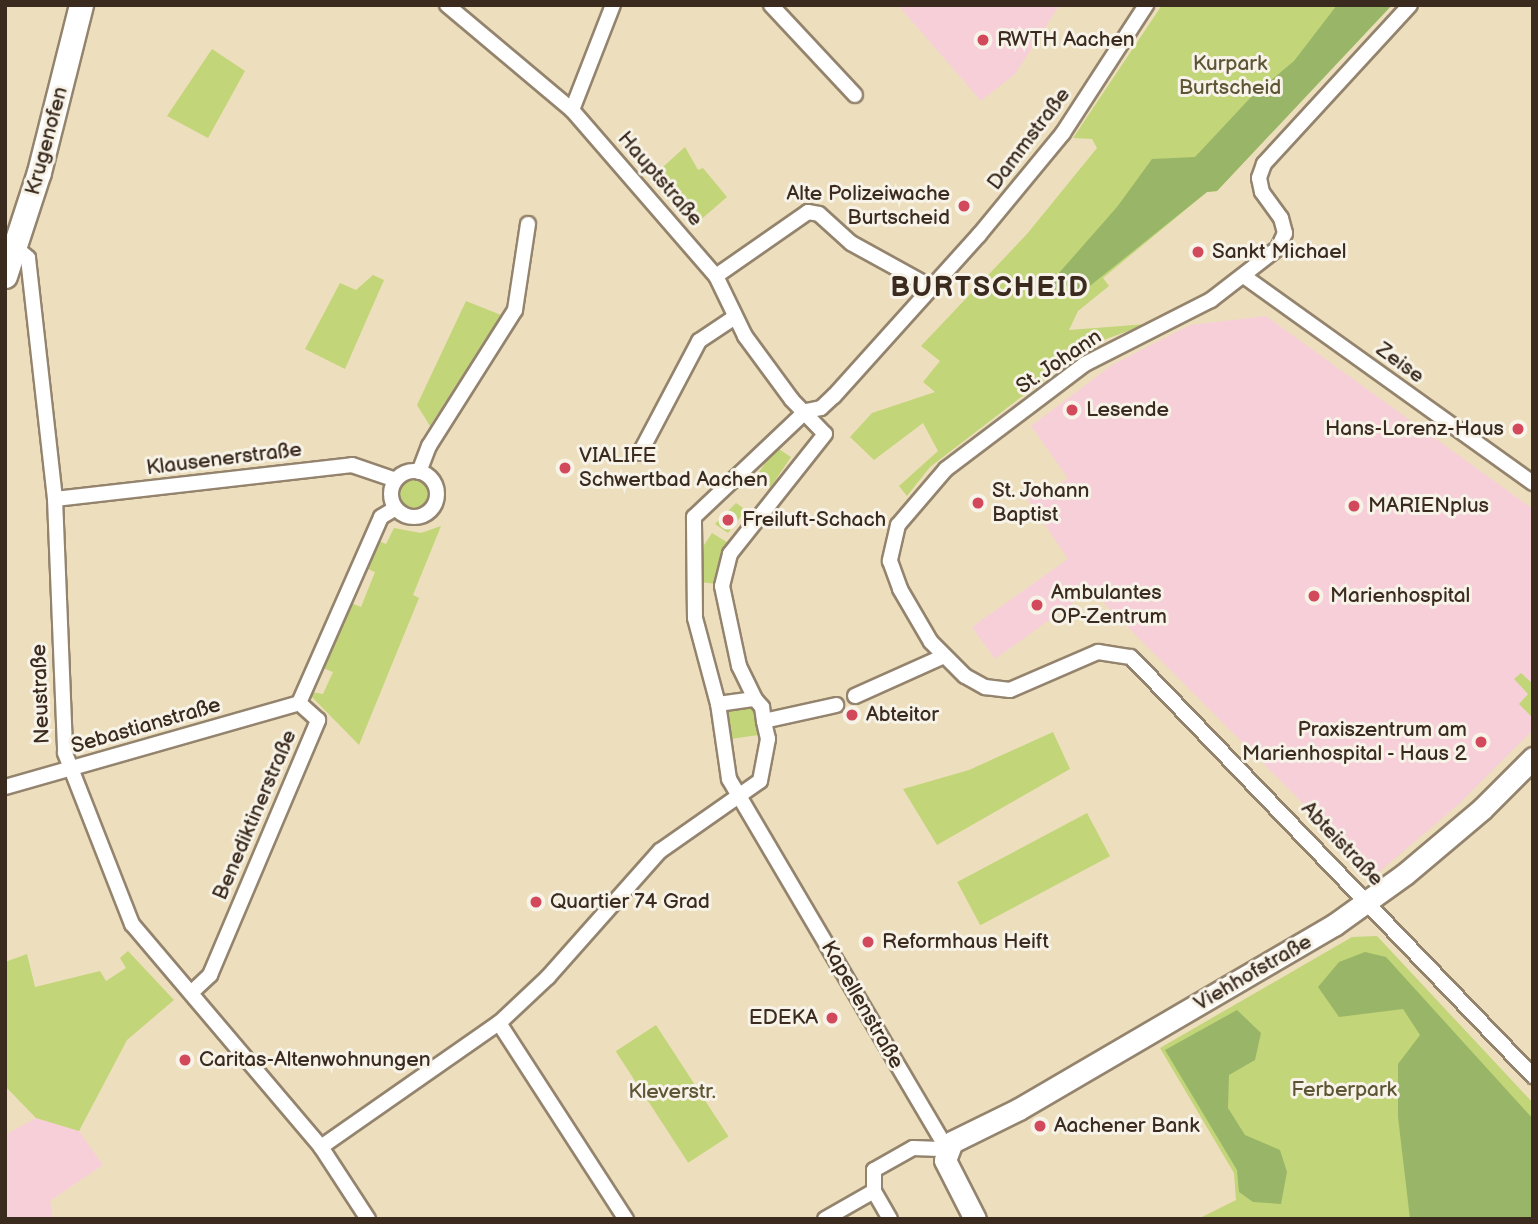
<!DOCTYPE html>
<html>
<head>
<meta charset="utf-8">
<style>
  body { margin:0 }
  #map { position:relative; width:1538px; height:1224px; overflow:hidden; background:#eddfbd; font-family:"Balsamiq Sans",sans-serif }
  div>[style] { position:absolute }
  .built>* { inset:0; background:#f6cfd8 }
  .green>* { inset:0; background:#c2d578; transform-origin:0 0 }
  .round { border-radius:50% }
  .forest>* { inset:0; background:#99b668 }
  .roads { filter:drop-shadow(2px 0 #94846e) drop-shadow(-2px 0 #94846e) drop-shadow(0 2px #94846e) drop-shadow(0 -2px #94846e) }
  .street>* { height:14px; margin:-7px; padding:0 7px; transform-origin:7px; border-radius:7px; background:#fff }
  .street>.ring { margin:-7px; padding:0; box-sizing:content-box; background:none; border:14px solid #fff; border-radius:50% }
  .secondary>* { height:21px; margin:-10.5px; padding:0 10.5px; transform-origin:10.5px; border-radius:10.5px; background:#fff }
  .primary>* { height:23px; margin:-11.5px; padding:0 11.5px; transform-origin:11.5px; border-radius:11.5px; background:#fff }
  .dots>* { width:19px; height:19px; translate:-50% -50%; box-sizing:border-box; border:4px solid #f7f3e8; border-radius:50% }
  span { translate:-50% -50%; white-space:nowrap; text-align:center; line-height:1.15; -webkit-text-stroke:6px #f7f3e8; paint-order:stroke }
  .poi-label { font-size:21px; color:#3b2a1e }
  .left { translate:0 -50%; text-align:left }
  .right { translate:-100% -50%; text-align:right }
  .park-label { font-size:21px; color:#5d5534 }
  .street-label { font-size:21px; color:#3b2a1e }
  .district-label { font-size:28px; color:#3b2a1e; font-weight:700; letter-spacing:2px }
  .frame { position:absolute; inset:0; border:7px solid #3b2a1e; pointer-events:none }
</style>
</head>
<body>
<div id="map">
  <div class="built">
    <div style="clip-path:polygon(898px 5px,1058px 5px,1059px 6px,1015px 74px,981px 101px)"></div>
    <div style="clip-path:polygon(1266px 316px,1533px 509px,1533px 730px,1460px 803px,1379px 872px,1370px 871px,1091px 590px,995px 659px,972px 627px,1068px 559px,1024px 494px,1034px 487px,1041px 498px,1068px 478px,1031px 426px,1112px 365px,1190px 325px)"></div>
    <div style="clip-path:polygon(36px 1118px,79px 1131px,103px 1165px,50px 1201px,53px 1219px,5px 1219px,5px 1135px)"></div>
  </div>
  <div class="green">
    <div style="clip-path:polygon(1162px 5px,1392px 5px,1217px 191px,1207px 192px,1103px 278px,1109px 286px,1078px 311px,1069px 330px,1147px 324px,1098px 342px,1072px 358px,930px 467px,907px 496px,899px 486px,938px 451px,923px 423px,874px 460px,850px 437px,872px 413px,935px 392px,923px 382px,940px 361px,921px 346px,1027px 234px,1097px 148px,1092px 139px,1073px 138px)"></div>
    <div style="clip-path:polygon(212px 49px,245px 71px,208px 138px,167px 116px)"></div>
    <div style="clip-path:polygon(685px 147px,698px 170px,703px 168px,727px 197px,697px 223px,655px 174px)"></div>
    <div style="clip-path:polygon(373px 275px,384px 280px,345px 369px,305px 349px,340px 283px,356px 290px)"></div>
    <div style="clip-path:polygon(466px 301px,501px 315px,430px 426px,417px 405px)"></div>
    <div style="left:776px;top:447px;width:18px;height:36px;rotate:34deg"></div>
    <div class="round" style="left:396px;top:478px;width:34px;height:34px"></div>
    <div style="clip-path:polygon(736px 503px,746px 510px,728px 533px,715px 524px)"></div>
    <div style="clip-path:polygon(441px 526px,413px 595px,419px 598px,359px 745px,306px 691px,323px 694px,333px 672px,318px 666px,346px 601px,361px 607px,375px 572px,361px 566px,374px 539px,386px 544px,394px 528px,421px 533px)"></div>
    <div style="clip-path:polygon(712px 533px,730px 544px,716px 584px,700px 582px,704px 545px)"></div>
    <div style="clip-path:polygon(1521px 673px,1533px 684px,1531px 716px,1519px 704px,1528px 694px,1514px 679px)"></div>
    <div style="left:756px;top:705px;width:30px;height:30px;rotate:82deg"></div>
    <div style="clip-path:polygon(1053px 732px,1070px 769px,937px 845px,903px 789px,969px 770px)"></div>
    <div style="left:1087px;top:813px;width:49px;height:147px;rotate:62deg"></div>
    <div style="clip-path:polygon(1377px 936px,1533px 1103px,1533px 1219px,1198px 1219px,1236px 1200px,1234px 1173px,1160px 1048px,1352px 937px)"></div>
    <div style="clip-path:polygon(128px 951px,174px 1000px,127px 1040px,79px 1131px,36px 1118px,5px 1086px,5px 962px,27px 954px,35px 987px,100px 971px,106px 981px,126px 968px,120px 958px)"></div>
    <div style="left:656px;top:1025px;width:133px;height:48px;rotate:57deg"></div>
  </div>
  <div class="forest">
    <div style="clip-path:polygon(1337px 5px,1392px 5px,1217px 191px,1207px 192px,1076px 297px,1065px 284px,1047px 294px,1044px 290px,1117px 207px,1152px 159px,1195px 157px,1253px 95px,1294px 61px)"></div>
    <div style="clip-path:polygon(1365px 952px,1386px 957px,1533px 1119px,1533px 1219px,1410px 1219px,1398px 1117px,1398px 1064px,1420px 1035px,1403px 1009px,1339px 1017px,1318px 987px,1339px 962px)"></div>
    <div style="clip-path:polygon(1237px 1010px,1261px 1033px,1255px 1060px,1229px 1075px,1228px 1108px,1245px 1135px,1280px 1150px,1287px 1172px,1281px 1204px,1253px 1202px,1239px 1192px,1237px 1170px,1165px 1050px)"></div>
  </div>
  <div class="roads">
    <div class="street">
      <div style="left:447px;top:5px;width:163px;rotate:40deg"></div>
      <div style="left:572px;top:110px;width:220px;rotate:49.1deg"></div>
      <div style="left:716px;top:276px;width:67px;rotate:64.2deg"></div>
      <div style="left:745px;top:336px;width:79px;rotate:53.7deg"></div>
      <div style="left:792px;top:400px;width:47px;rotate:45.9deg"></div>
      <div style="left:825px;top:434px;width:153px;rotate:128.4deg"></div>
      <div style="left:730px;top:554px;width:33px;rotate:104deg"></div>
      <div style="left:722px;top:586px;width:82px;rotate:78deg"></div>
      <div style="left:739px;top:666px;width:37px;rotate:64deg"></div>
      <div style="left:771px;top:5px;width:123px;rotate:47deg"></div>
      <div style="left:1410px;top:5px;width:216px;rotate:132.6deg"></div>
      <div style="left:1264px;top:164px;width:15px;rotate:110deg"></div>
      <div style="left:1259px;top:178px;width:14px;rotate:78deg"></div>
      <div style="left:1262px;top:192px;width:32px;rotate:54deg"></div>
      <div style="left:1281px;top:218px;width:16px;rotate:75deg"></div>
      <div style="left:1285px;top:233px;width:17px;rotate:115deg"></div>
      <div style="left:1278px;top:248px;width:85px;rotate:142.2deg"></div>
      <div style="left:1211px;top:300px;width:141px;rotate:153.1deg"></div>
      <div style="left:1085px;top:364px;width:174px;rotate:142.9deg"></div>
      <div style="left:946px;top:469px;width:74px;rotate:130.6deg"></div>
      <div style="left:898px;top:525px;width:37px;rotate:103deg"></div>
      <div style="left:890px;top:561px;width:30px;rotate:70deg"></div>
      <div style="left:900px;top:589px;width:61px;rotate:59.7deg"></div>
      <div style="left:931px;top:642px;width:48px;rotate:45deg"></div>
      <div style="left:965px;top:676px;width:23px;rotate:29deg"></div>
      <div style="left:985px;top:687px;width:25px;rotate:7deg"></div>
      <div style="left:1010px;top:690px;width:96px;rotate:-23.4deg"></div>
      <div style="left:1098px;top:652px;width:33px;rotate:9deg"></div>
      <div style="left:1131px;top:657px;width:581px;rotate:46.19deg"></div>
      <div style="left:572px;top:110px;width:113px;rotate:-68.7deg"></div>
      <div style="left:15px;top:247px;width:17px;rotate:40deg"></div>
      <div style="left:28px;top:258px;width:243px;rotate:83.6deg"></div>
      <div style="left:55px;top:499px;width:254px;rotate:87.7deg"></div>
      <div style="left:65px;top:753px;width:184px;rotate:68.6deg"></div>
      <div style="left:132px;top:924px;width:292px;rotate:49.7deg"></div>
      <div style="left:321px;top:1147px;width:86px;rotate:56.9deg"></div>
      <div style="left:716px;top:276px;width:112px;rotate:-34.8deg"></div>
      <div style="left:808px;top:212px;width:11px;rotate:10deg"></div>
      <div style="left:819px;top:214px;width:43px;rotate:42.2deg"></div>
      <div style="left:851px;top:243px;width:91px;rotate:28.8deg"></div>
      <div style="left:1245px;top:277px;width:354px;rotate:35.6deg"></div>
      <div style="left:640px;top:453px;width:127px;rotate:-62.2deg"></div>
      <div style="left:699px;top:341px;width:43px;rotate:-33.7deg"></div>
      <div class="ring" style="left:391px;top:471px;width:32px;height:32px"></div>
      <div style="left:419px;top:472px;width:28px;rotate:-69deg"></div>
      <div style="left:429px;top:446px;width:161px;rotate:-57.7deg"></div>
      <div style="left:515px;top:310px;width:87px;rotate:-81.4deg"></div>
      <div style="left:55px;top:499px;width:299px;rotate:-6.5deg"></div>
      <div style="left:352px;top:465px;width:46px;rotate:18.8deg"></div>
      <div style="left:855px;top:696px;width:95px;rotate:-24.1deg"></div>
      <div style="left:299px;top:703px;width:203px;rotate:-66.2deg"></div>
      <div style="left:381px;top:517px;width:17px;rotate:-31deg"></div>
      <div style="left:718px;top:704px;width:37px;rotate:-8deg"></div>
      <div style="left:755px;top:699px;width:11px;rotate:49deg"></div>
      <div style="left:762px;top:707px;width:14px;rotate:82deg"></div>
      <div style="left:764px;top:721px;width:74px;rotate:-12.5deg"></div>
      <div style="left:5px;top:787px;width:306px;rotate:-15.9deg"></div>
      <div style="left:192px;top:992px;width:25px;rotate:-43deg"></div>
      <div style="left:210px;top:975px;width:277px;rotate:-67deg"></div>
      <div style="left:318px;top:720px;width:25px;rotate:-138deg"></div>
      <div style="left:499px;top:1023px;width:234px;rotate:57.1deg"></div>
      <div style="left:321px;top:1147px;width:217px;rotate:-34.9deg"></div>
      <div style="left:499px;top:1023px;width:67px;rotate:-43.2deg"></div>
      <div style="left:548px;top:977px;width:169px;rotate:-48.4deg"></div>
      <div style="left:660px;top:851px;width:122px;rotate:-35deg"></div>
      <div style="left:760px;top:781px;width:43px;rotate:-79.2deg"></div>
      <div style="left:768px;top:739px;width:18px;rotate:-103deg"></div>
      <div style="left:947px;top:1149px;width:429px;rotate:-120.5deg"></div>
      <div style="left:729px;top:779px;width:76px;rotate:-98.3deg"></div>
      <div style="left:718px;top:704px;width:89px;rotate:-105deg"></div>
      <div style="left:695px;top:618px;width:101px;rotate:-90.6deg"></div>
      <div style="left:694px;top:517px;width:154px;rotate:-43.4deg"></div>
      <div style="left:806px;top:411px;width:15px;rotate:-11deg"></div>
      <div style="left:821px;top:408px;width:18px;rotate:-43deg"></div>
      <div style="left:834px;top:396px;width:217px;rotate:-48deg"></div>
      <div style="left:979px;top:235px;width:132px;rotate:-50.5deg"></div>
      <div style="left:1063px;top:133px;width:153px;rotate:-57deg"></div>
      <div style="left:825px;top:1219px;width:56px;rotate:-29.7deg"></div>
      <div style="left:890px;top:1219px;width:32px;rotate:-120deg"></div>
      <div style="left:874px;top:1191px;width:21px;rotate:-90deg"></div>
      <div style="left:874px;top:1170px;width:45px;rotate:-29.4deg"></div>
      <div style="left:913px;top:1148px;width:34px;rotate:2deg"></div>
    </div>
    <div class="secondary">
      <div style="left:975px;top:1219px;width:66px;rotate:-117deg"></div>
      <div style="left:945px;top:1160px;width:19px;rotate:-69deg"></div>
      <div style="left:952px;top:1142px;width:75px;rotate:-26.2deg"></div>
      <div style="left:1019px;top:1109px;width:365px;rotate:-30.3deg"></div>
      <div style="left:1334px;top:925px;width:87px;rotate:-35.7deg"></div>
      <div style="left:1405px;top:874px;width:102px;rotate:-40.2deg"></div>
      <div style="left:1483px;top:808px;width:71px;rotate:-45deg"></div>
    </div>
    <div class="primary">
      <div style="left:5px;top:276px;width:109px;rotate:-71.9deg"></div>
      <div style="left:39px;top:172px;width:172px;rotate:-75.9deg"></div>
    </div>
  </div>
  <div class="dots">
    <div style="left:983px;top:40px;background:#d1495b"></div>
    <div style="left:964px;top:206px;background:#d1495b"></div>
    <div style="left:1198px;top:252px;background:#d1495b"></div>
    <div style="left:1072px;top:410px;background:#d1495b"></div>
    <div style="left:1518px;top:429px;background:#d1495b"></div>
    <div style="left:565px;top:468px;background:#d1495b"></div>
    <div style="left:978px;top:503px;background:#d1495b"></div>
    <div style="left:1354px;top:506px;background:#d1495b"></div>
    <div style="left:728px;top:520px;background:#d1495b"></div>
    <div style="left:1314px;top:596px;background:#d1495b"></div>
    <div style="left:1037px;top:605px;background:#d1495b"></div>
    <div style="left:852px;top:715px;background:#d1495b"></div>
    <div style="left:1481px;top:742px;background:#d1495b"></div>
    <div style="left:536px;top:902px;background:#d1495b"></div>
    <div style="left:868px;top:942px;background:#d1495b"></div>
    <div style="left:832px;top:1018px;background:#d1495b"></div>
    <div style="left:185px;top:1060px;background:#d1495b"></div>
    <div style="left:1040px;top:1126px;background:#d1495b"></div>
  </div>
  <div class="poi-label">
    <span class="left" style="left:997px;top:40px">RWTH Aachen</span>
    <span class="right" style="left:950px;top:206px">Alte Polizeiwache<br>Burtscheid</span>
    <span class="left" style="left:1212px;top:252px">Sankt Michael</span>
    <span class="left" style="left:1086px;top:410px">Lesende</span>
    <span class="right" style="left:1504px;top:429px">Hans-Lorenz-Haus</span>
    <span class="left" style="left:579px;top:468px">VIALIFE<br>Schwertbad Aachen</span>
    <span class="left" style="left:992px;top:503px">St. Johann<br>Baptist</span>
    <span class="left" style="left:1368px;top:506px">MARIENplus</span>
    <span class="left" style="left:742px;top:520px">Freiluft-Schach</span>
    <span class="left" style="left:1051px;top:605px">Ambulantes<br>OP-Zentrum</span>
    <span class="left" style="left:1330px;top:596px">Marienhospital</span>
    <span class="left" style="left:866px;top:715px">Abteitor</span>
    <span class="right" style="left:1467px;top:742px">Praxiszentrum am<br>Marienhospital - Haus 2</span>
    <span class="left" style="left:550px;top:902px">Quartier 74 Grad</span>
    <span class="left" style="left:882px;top:942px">Reformhaus Heift</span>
    <span class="right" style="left:818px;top:1018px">EDEKA</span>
    <span class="left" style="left:199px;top:1060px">Caritas-Altenwohnungen</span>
    <span class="left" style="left:1054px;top:1126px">Aachener Bank</span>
  </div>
  <div class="park-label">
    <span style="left:1230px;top:76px">Kurpark<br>Burtscheid</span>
    <span style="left:1344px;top:1090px">Ferberpark</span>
    <span style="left:672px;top:1092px">Kleverstr.</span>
  </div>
  <div class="street-label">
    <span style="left:1029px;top:139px;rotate:-53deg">Dammstraße</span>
    <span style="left:47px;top:141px;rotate:-75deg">Krugenofen</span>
    <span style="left:660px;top:179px;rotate:49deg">Hauptstraße</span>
    <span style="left:1059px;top:362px;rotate:-34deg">St. Johann</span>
    <span style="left:1400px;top:363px;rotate:36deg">Zeise</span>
    <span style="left:224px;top:459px;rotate:-7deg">Klausenerstraße</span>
    <span style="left:41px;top:694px;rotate:-92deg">Neustraße</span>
    <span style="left:146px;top:726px;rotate:-16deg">Sebastianstraße</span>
    <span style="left:255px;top:815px;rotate:-67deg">Benediktinerstraße</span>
    <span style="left:1342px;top:844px;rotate:46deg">Abteistraße</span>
    <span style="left:1253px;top:973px;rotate:-30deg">Viehhofstraße</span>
    <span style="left:862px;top:1005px;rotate:60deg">Kapellenstraße</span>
  </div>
  <div class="district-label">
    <span style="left:990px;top:288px">BURTSCHEID</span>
  </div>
  <div class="frame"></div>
</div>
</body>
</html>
